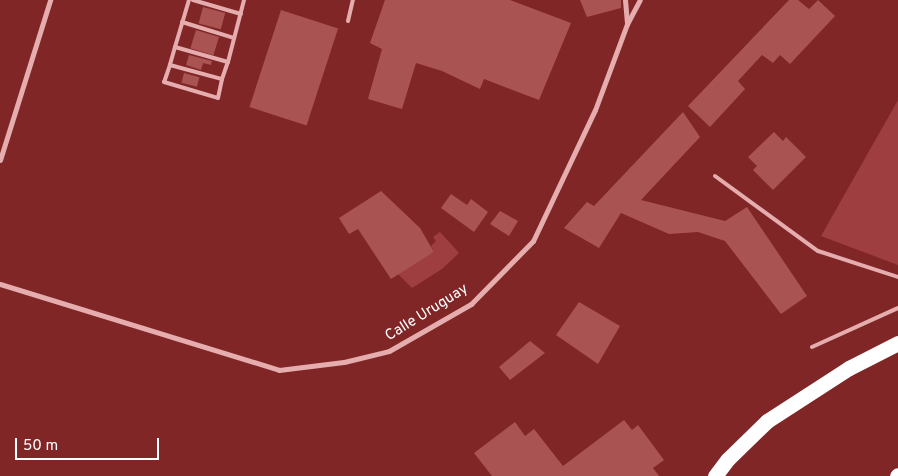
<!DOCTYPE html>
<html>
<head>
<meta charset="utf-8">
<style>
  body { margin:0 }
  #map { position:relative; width:898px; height:476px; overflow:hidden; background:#802627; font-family:Overpass,sans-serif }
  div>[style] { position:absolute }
  .green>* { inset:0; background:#9f3e40 }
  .building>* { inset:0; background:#aa5353; transform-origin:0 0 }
  .lane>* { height:4px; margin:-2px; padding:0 2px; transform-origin:2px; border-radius:2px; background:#e6adae }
  .street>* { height:5px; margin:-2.5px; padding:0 2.5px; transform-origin:2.5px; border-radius:2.5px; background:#e6adae }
  .highway>* { height:15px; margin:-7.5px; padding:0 7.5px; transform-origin:7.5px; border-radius:7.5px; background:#fff }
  span { translate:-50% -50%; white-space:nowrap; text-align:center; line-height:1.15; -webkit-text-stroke:4px #802627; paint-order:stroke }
  .street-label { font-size:15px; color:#fff }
  .scale { position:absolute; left:15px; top:438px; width:144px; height:22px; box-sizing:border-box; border:2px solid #fff; border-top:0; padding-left:6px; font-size:15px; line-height:18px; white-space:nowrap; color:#fff; -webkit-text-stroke:4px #802627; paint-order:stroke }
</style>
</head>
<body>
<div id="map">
  <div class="green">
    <div style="clip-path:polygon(898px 100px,898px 265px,821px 236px)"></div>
    <div style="clip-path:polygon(440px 232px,459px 253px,442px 269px,412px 288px,398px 274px,434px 252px,431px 246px,436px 241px,433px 237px)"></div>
  </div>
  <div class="building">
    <div style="clip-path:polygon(385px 0,510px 0,571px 23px,539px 100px,484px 79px,480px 89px,442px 71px,416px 63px,402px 109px,368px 99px,382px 49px,370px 43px)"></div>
    <div style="clip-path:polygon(580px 0,621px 0,621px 8px,587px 17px)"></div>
    <div style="clip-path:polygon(789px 0,798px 0,809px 9px,818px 0,835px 16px,790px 64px,780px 55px,773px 63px,762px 55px,738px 81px,745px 89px,710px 127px,688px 106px)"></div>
    <div style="left:203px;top:7px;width:23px;height:17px;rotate:15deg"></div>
    <div style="left:281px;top:10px;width:60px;height:102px;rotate:18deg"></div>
    <div style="left:196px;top:30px;width:24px;height:19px;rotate:17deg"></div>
    <div style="clip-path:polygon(189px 55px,212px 61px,211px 65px,203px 63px,201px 70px,186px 65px)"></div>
    <div style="left:184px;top:73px;width:16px;height:10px;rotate:15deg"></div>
    <div style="clip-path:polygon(683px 112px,700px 137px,641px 200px,725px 221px,747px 207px,807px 296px,781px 314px,725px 241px,698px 232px,669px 234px,621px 213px,599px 248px,564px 228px,587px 202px,594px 206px)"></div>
    <div style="clip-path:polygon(774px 132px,783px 141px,786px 137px,806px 157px,773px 190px,753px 170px,757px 166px,748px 157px)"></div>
    <div style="clip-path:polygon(381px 191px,420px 228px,434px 252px,391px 279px,358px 229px,349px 234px,339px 218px)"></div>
    <div style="clip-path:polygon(451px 194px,467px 205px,471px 199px,488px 212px,474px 232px,441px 208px)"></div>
    <div style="clip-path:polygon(500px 211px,518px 221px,509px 236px,490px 224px)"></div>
    <div style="clip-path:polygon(579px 302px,620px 326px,598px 364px,556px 335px)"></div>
    <div style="clip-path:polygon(530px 341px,545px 353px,510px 380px,499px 367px)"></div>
    <div style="clip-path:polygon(624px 420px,632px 430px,638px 425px,664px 460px,653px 468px,659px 476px,492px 476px,474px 453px,515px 422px,525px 436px,534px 429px,563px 466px)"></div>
  </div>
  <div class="lane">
    <div style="left:189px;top:0;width:49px;rotate:106.6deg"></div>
    <div style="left:175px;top:47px;width:55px;rotate:15.8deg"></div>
    <div style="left:228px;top:62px;width:64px;rotate:-75.5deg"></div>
    <div style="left:193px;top:0;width:50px;rotate:16.3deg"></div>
    <div style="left:348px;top:21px;width:22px;rotate:-77deg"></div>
    <div style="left:182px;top:22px;width:54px;rotate:17.1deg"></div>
    <div style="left:175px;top:47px;width:19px;rotate:106deg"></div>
    <div style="left:170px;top:65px;width:54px;rotate:15.1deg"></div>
    <div style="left:222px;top:79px;width:18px;rotate:-71deg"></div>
    <div style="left:170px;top:65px;width:18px;rotate:109deg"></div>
    <div style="left:164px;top:82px;width:56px;rotate:16.5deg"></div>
    <div style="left:218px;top:98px;width:19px;rotate:-78deg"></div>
    <div style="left:715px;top:176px;width:127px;rotate:36.1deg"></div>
    <div style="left:818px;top:251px;width:84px;rotate:18deg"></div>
    <div style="left:812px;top:347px;width:94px;rotate:-24.4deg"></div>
  </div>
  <div class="street">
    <div style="left:625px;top:0;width:24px;rotate:85deg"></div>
    <div style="left:627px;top:24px;width:27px;rotate:-62deg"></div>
    <div style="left:0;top:160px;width:168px;rotate:-72.6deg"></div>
    <div style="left:0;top:284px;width:292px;rotate:17.1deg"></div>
    <div style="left:279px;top:370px;width:65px;rotate:-7deg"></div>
    <div style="left:344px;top:362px;width:46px;rotate:-13.7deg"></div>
    <div style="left:389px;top:351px;width:95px;rotate:-29.8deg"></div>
    <div style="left:471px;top:304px;width:88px;rotate:-45.5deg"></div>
    <div style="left:533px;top:241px;width:145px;rotate:-64.7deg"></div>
    <div style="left:595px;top:110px;width:92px;rotate:-69.6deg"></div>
  </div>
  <div class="highway">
    <div style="left:715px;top:476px;width:21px;rotate:-53deg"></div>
    <div style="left:728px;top:459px;width:54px;rotate:-44.3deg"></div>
    <div style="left:767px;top:421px;width:98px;rotate:-32.9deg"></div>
    <div style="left:849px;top:368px;width:55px;rotate:-27deg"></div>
    <div style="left:897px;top:476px;width:1px;rotate:-45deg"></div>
  </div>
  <div class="street-label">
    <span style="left:427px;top:313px;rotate:-32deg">Calle Uruguay</span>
  </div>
  <div class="scale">50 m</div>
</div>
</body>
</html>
